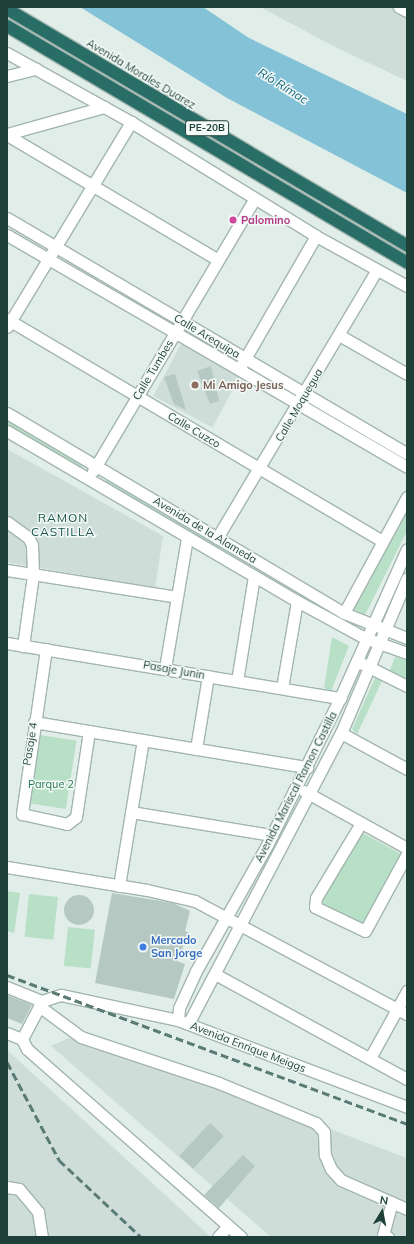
<!DOCTYPE html>
<html>
<head>
<meta charset="utf-8">
<style>
  body { margin:0 }
  #map { position:relative; width:414px; height:1244px; overflow:hidden; background:#e1ede8; font-family:Mulish,sans-serif }
  div>[style] { position:absolute }
  .built>* { inset:0; background:#cfddd8; transform-origin:0 0 }
  .green>* { inset:0; background:#b8e0c6; transform-origin:0 0 }
  .water>* { inset:0; background:#84c3d7 }
  .building>* { inset:0; background:#b6c8c2; transform-origin:0 0 }
  .round { border-radius:50% }
  .roads { filter:drop-shadow(1px 0 #a3b5b0) drop-shadow(-1px 0 #a3b5b0) drop-shadow(0 1px #a3b5b0) drop-shadow(0 -1px #a3b5b0) }
  .minor>* { height:11px; margin:-5.5px; padding:0 5.5px; transform-origin:5.5px; border-radius:5.5px; background:#fff }
  .highway>* { height:12px; margin:-6px; padding:0 6px; transform-origin:6px; border-radius:6px; background:#296e66 }
  .rail>* { height:3px; margin-top:-1.5px; transform-origin:0; background:repeating-linear-gradient(90deg,#5a7b75 0 8px,transparent 0 12px) }
  .dots>* { width:11px; height:11px; translate:-50% -50%; box-sizing:border-box; border:2px solid #f2f9f6; border-radius:50% }
  span { translate:-50% -50%; white-space:nowrap; text-align:center; line-height:1.15; -webkit-text-stroke:3px #f2f9f6; paint-order:stroke }
  .shield-label span { padding:1px 3px; background:#f2f9f6; border:1px solid; border-radius:3px; -webkit-text-stroke-width:0 }
  .shield-label { font-size:10px; color:#1f3f39; font-weight:700 }
  .street-label { font-size:11px; color:#1f3f39 }
  .hotel-label { font-size:11px; color:#b23c85; font-weight:700 }
  .left { translate:0 -50%; text-align:left }
  .education-label { font-size:11px; color:#785e54; font-weight:700 }
  .park-label { font-size:11px; color:#26794e }
  .shop-label { font-size:11px; color:#366cbe; font-weight:700 }
  .water-label { font-size:12px; color:#146580; font-style:italic }
  .neighbourhood-label { font-size:12px; color:#1a534a; letter-spacing:1px }
  .frame { position:absolute; inset:0; border:8px solid #1f3f39; pointer-events:none }
  .north { position:absolute; left:362px; top:1192px; width:40px; height:40px; -webkit-text-stroke:3px #f2f9f6; paint-order:stroke; rotate:10deg; font-size:11px; font-weight:700; line-height:16px; text-align:center; color:#1f3f39 }
  .north::after { content:''; display:block; margin:auto; width:14px; height:18px; background:#1f3f39; clip-path:polygon(50% 0,100% 100%,50% 72%,0 100%) }
</style>
</head>
<body>
<div id="map">
  <div class="built">
    <div style="clip-path:polygon(260px 7px,407px 7px,407px 81px,337px 48px)"></div>
    <div style="left:181px;top:344px;width:67px;height:59px;rotate:28deg"></div>
    <div style="clip-path:polygon(7px 449px,163px 536px,155px 588px,7px 562px)"></div>
    <div style="clip-path:polygon(78px 1034px,407px 1158px,407px 1237px,271px 1237px,51px 1046px)"></div>
    <div style="clip-path:polygon(7px 1050px,211px 1237px,7px 1237px)"></div>
  </div>
  <div class="green">
    <div style="clip-path:polygon(7px 415px,86px 461px,81px 468px,7px 424px)"></div>
    <div style="left:109px;top:475px;width:268px;height:8px;rotate:30deg"></div>
    <div style="clip-path:polygon(407px 509px,407px 531px,365px 615px,352px 608px)"></div>
    <div style="clip-path:polygon(332px 637px,349px 646px,331px 691px,324px 688px)"></div>
    <div style="clip-path:polygon(395px 657px,407px 660px,407px 680px,389px 672px)"></div>
    <div style="clip-path:polygon(375px 678px,382px 681px,357px 734px,352px 729px)"></div>
    <div style="left:40px;top:735px;width:37px;height:69px;rotate:9deg"></div>
    <div style="left:361px;top:832px;width:47px;height:81px;rotate:29deg"></div>
    <div style="clip-path:polygon(7px 891px,20px 893px,14px 933px,7px 931px)"></div>
    <div style="left:29px;top:894px;width:29px;height:43px;rotate:6deg"></div>
    <div style="left:68px;top:927px;width:27px;height:39px;rotate:6deg"></div>
  </div>
  <div class="water">
    <div style="clip-path:polygon(80px 7px,203px 7px,249px 38px,407px 114px,407px 193px,227px 98px)"></div>
  </div>
  <div class="building">
    <div style="clip-path:polygon(211px 366px,219px 401px,210px 404px,197px 371px)"></div>
    <div style="clip-path:polygon(175px 374px,186px 410px,174px 404px,164px 377px)"></div>
    <div style="clip-path:polygon(112px 893px,173px 903px,190px 911px,185px 931px,189px 933px,177px 961px,185px 964px,174px 999px,95px 983px)"></div>
    <div class="round" style="left:64px;top:895px;width:30px;height:30px"></div>
    <div style="clip-path:polygon(7px 995px,32px 1005px,22px 1024px,7px 1018px)"></div>
    <div style="left:210px;top:1123px;width:19px;height:45px;rotate:43deg"></div>
    <div style="clip-path:polygon(243px 1155px,255px 1166px,219px 1208px,204px 1195px)"></div>
  </div>
  <div class="roads">
    <div class="minor">
      <div style="left:399px;top:7px;width:9px;rotate:27deg"></div>
      <div style="left:7px;top:53px;width:142px;rotate:29.1deg"></div>
      <div style="left:131px;top:122px;width:217px;rotate:31.6deg"></div>
      <div style="left:316px;top:236px;width:104px;rotate:28.8deg"></div>
      <div style="left:7px;top:76px;width:30px;rotate:-14deg"></div>
      <div style="left:7px;top:134px;width:101px;rotate:-15.6deg"></div>
      <div style="left:7px;top:135px;width:245px;rotate:30.6deg"></div>
      <div style="left:7px;top:218px;width:464px;rotate:30.5deg"></div>
      <div style="left:7px;top:235px;width:462px;rotate:30.1deg"></div>
      <div style="left:7px;top:319px;width:436px;rotate:30.6deg"></div>
      <div style="left:7px;top:327px;width:240px;rotate:-58.8deg"></div>
      <div style="left:339px;top:335px;width:78px;rotate:29.8deg"></div>
      <div style="left:242px;top:364px;width:148px;rotate:-60deg"></div>
      <div style="left:7px;top:413px;width:392px;rotate:30.7deg"></div>
      <div style="left:344px;top:613px;width:68px;rotate:21.6deg"></div>
      <div style="left:7px;top:431px;width:336px;rotate:30.4deg"></div>
      <div style="left:297px;top:601px;width:77px;rotate:28.6deg"></div>
      <div style="left:365px;top:638px;width:45px;rotate:19.7deg"></div>
      <div style="left:93px;top:471px;width:315px;rotate:-59.3deg"></div>
      <div style="left:7px;top:522px;width:26px;rotate:36deg"></div>
      <div style="left:28px;top:537px;width:9px;rotate:63deg"></div>
      <div style="left:32px;top:545px;width:30px;rotate:88deg"></div>
      <div style="left:33px;top:575px;width:72px;rotate:98deg"></div>
      <div style="left:217px;top:538px;width:312px;rotate:-59.2deg"></div>
      <div style="left:7px;top:570px;width:172px;rotate:9deg"></div>
      <div style="left:344px;top:613px;width:132px;rotate:-61.5deg"></div>
      <div style="left:7px;top:643px;width:338px;rotate:9.4deg"></div>
      <div style="left:46px;top:649px;width:167px;rotate:98.3deg"></div>
      <div style="left:22px;top:814px;width:46px;rotate:12.5deg"></div>
      <div style="left:67px;top:824px;width:11px;rotate:-38deg"></div>
      <div style="left:76px;top:817px;width:87px;rotate:-81.4deg"></div>
      <div style="left:361px;top:663px;width:51px;rotate:26.6deg"></div>
      <div style="left:165px;top:668px;width:132px;rotate:-80.4deg"></div>
      <div style="left:237px;top:681px;width:106px;rotate:-80.8deg"></div>
      <div style="left:282px;top:688px;width:88px;rotate:-80.2deg"></div>
      <div style="left:34px;top:722px;width:277px;rotate:9.4deg"></div>
      <div style="left:341px;top:733px;width:75px;rotate:28.6deg"></div>
      <div style="left:196px;top:749px;width:74px;rotate:-80.7deg"></div>
      <div style="left:304px;top:791px;width:118px;rotate:29deg"></div>
      <div style="left:131px;top:812px;width:143px;rotate:9.3deg"></div>
      <div style="left:361px;top:823px;width:87px;rotate:121deg"></div>
      <div style="left:316px;top:898px;width:9px;rotate:96deg"></div>
      <div style="left:315px;top:907px;width:55px;rotate:25.6deg"></div>
      <div style="left:365px;top:931px;width:88px;rotate:-61.4deg"></div>
      <div style="left:7px;top:867px;width:142px;rotate:9.3deg"></div>
      <div style="left:147px;top:890px;width:49px;rotate:12.9deg"></div>
      <div style="left:195px;top:901px;width:240px;rotate:28.1deg"></div>
      <div style="left:119px;top:886px;width:148px;rotate:-80.7deg"></div>
      <div style="left:215px;top:974px;width:219px;rotate:28.7deg"></div>
      <div style="left:7px;top:987px;width:38px;rotate:22deg"></div>
      <div style="left:39px;top:1006px;width:52px;rotate:36.4deg"></div>
      <div style="left:81px;top:1037px;width:145px;rotate:18.4deg"></div>
      <div style="left:219px;top:1083px;width:105px;rotate:22.4deg"></div>
      <div style="left:316px;top:1123px;width:12px;rotate:48deg"></div>
      <div style="left:324px;top:1132px;width:23px;rotate:88deg"></div>
      <div style="left:325px;top:1155px;width:15px;rotate:67deg"></div>
      <div style="left:331px;top:1169px;width:15px;rotate:48deg"></div>
      <div style="left:341px;top:1180px;width:72px;rotate:23.7deg"></div>
      <div style="left:178px;top:1020px;width:12px;rotate:-85deg"></div>
      <div style="left:179px;top:1008px;width:41px;rotate:-65.3deg"></div>
      <div style="left:196px;top:971px;width:145px;rotate:-60.6deg"></div>
      <div style="left:267px;top:845px;width:164px;rotate:-63.6deg"></div>
      <div style="left:340px;top:698px;width:163px;rotate:-65.8deg"></div>
      <div style="left:188px;top:1024px;width:329px;rotate:-62.3deg"></div>
      <div style="left:341px;top:733px;width:168px;rotate:-66.9deg"></div>
      <div style="left:7px;top:1033px;width:16px;rotate:22deg"></div>
      <div style="left:370px;top:1058px;width:77px;rotate:-61.1deg"></div>
      <div style="left:7px;top:1187px;width:12px;rotate:9deg"></div>
      <div style="left:19px;top:1189px;width:30px;rotate:50deg"></div>
      <div style="left:38px;top:1212px;width:25px;rotate:81deg"></div>
      <div style="left:218px;top:1237px;width:15px;rotate:-48deg"></div>
      <div style="left:241px;top:1237px;width:285px;rotate:-138.7deg"></div>
      <div style="left:27px;top:1049px;width:11px;rotate:-117deg"></div>
      <div style="left:22px;top:1039px;width:43px;rotate:-62.2deg"></div>
      <div style="left:42px;top:1001px;width:20px;rotate:-18deg"></div>
      <div style="left:61px;top:995px;width:120px;rotate:12.1deg"></div>
      <div style="left:178px;top:1020px;width:245px;rotate:20.8deg"></div>
      <div style="left:388px;top:1237px;width:5px;rotate:-158deg"></div>
      <div style="left:383px;top:1235px;width:34px;rotate:-75deg"></div>
    </div>
    <div class="highway">
      <div style="left:7px;top:9px;width:465px;rotate:30.6deg"></div>
      <div style="left:7px;top:26px;width:465px;rotate:30.6deg"></div>
    </div>
  </div>
  <div class="rail">
    <div style="left:7px;top:975px;width:427px;rotate:20.4deg"></div>
    <div style="left:7px;top:1062px;width:111px;rotate:62deg"></div>
    <div style="left:59px;top:1160px;width:112px;rotate:43.2deg"></div>
  </div>
  <div class="dots">
    <div style="left:233px;top:220px;background:#d1479c"></div>
    <div style="left:195px;top:385px;background:#8d6e63"></div>
    <div style="left:143px;top:947px;background:#3f7fe0"></div>
  </div>
  <div class="shield-label">
    <span style="left:207px;top:128px">PE-20B</span>
  </div>
  <div class="street-label">
    <span style="left:141px;top:74px;rotate:31deg">Avenida Morales Duarez</span>
    <span style="left:207px;top:336px;rotate:31deg">Calle Arequipa</span>
    <span style="left:153px;top:370px;rotate:-59deg">Calle Tumbes</span>
    <span style="left:299px;top:405px;rotate:-60deg">Calle Moquegua</span>
    <span style="left:194px;top:430px;rotate:31deg">Calle Cuzco</span>
    <span style="left:205px;top:530px;rotate:31deg">Avenida de la Alameda</span>
    <span style="left:174px;top:670px;rotate:10deg">Pasaje Junin</span>
    <span style="left:30px;top:744px;rotate:-81deg">Pasaje 4</span>
    <span style="left:296px;top:787px;rotate:-63deg">Avenida Mariscal Ramon Castilla</span>
    <span style="left:248px;top:1047px;rotate:21deg">Avenida Enrique Meiggs</span>
  </div>
  <div class="hotel-label">
    <span class="left" style="left:241px;top:220px">Palomino</span>
  </div>
  <div class="education-label">
    <span class="left" style="left:203px;top:385px">Mi Amigo Jesus</span>
  </div>
  <div class="park-label">
    <span style="left:51px;top:784px">Parque 2</span>
  </div>
  <div class="shop-label">
    <span class="left" style="left:151px;top:947px">Mercado<br>San Jorge</span>
  </div>
  <div class="water-label">
    <span style="left:283px;top:86px;rotate:32deg">Río Rímac</span>
  </div>
  <div class="neighbourhood-label">
    <span style="left:63px;top:525px">RAMON<br>CASTILLA</span>
  </div>
  <div class="frame"></div>
  <div class="north">N</div>
</div>
</body>
</html>
